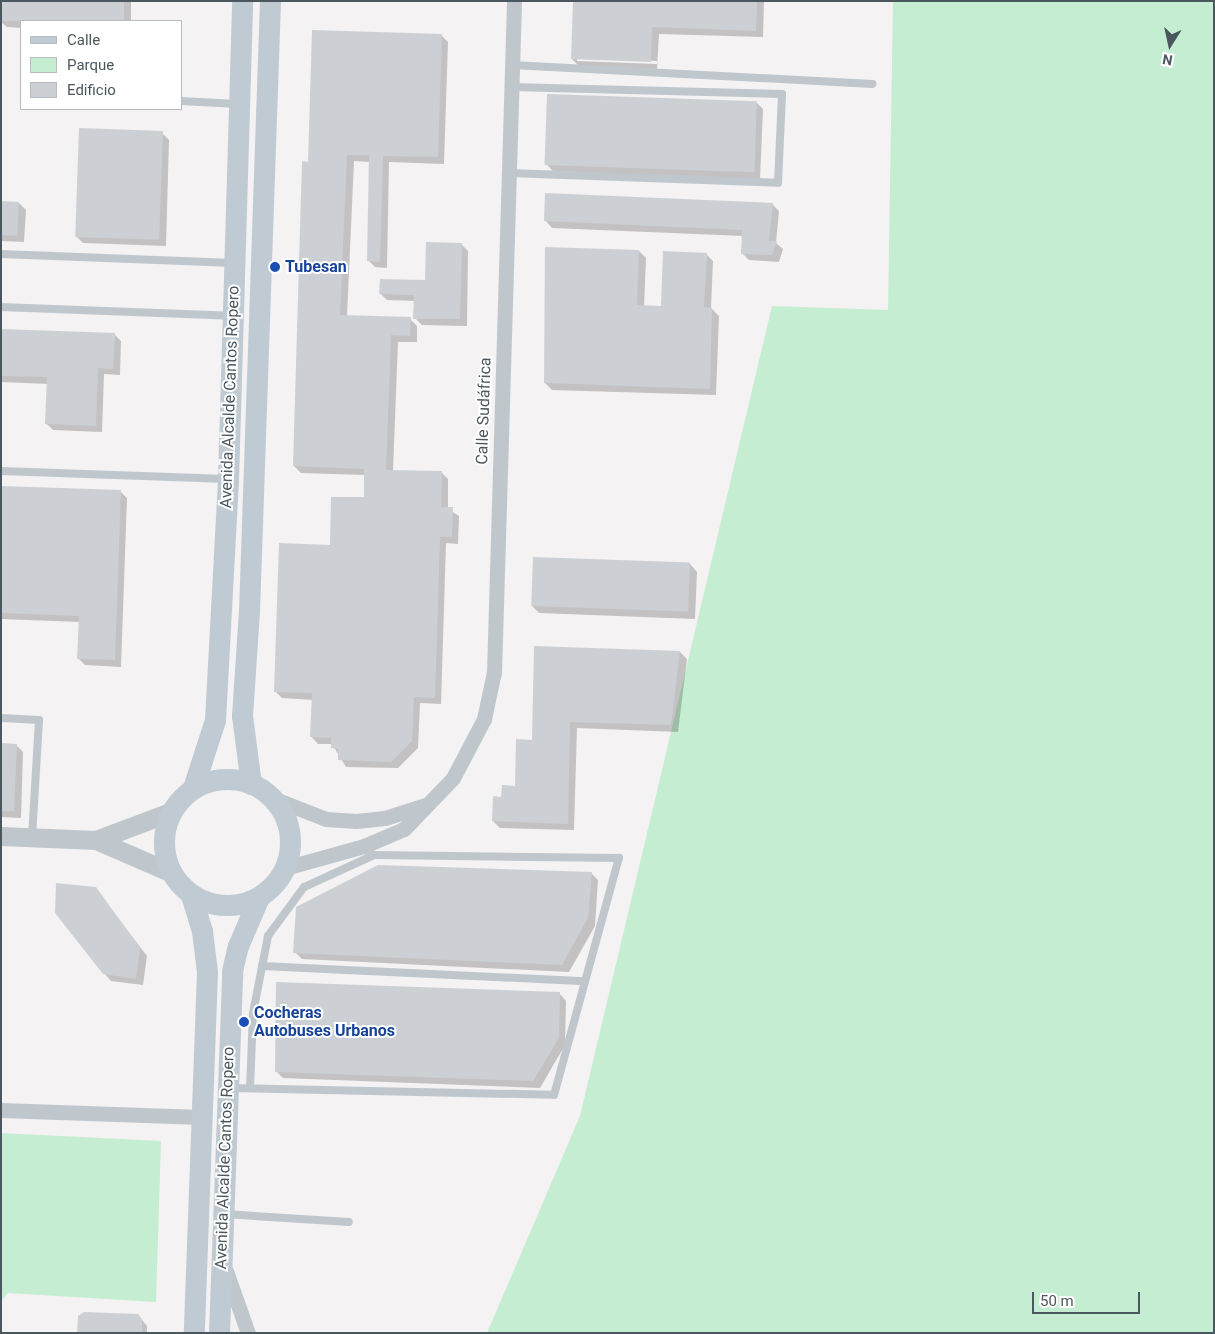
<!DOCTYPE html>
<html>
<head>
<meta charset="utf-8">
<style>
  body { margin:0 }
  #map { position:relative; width:1215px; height:1334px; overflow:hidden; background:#f4f2f2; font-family:Roboto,sans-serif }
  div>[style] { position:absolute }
  .green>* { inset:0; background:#c5edd1 }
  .shadow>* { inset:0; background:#0003 }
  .building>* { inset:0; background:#ccd0d4; transform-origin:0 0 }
  .service>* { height:8px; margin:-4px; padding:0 4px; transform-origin:4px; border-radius:4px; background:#bfc7cd }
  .minor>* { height:15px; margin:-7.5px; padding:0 7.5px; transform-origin:7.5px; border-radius:7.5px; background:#bfc7cd }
  .tertiary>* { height:19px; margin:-9.5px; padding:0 9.5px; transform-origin:9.5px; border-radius:9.5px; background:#bfc7cd }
  .secondary>* { height:21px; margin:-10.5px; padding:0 10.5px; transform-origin:10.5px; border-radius:10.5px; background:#bfcad2 }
  .secondary>.ring { margin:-10.5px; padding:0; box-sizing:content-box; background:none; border:21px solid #bfcad2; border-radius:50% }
  .dots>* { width:14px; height:14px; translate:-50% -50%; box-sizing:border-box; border:2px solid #fff; border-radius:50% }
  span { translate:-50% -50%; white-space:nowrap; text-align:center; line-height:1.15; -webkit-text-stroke:4px #fff; paint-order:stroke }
  .transit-label { font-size:16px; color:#164399; font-weight:700 }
  .left { translate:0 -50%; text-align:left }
  .street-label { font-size:16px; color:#4b575e }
  .frame { position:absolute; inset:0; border:2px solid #4b575e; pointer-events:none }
  .legend { position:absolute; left:20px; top:20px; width:162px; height:90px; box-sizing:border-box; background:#fff; border:1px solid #b7bcbf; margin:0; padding:6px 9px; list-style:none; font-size:15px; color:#4b575e }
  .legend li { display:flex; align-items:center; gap:10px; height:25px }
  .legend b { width:25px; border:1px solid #b7bcbf }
  .north { position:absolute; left:1145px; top:20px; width:50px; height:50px; -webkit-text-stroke:4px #fff; paint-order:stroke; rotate:190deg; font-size:14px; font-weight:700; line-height:20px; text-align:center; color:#4b575e }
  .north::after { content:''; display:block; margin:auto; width:18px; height:22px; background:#4b575e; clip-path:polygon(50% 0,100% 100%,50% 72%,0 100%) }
  .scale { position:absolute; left:1032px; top:1292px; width:108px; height:22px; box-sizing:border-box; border:2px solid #4b575e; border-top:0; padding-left:6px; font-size:15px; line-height:18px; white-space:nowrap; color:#4b575e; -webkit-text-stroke:4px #fff; paint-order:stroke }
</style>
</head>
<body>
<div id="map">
  <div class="green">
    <div style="clip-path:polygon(893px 1px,1214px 1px,1214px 1333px,487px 1333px,580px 1116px,772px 306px,888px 310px)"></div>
    <div style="clip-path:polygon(1px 1133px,161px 1141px,156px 1302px,8px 1293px,1px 1301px)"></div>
  </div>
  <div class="shadow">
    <div style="clip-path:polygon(1px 1px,131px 1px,131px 21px,21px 21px,21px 28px,7px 27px,1px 22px)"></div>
    <div style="clip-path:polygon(evenodd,574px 1px,764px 1px,763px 37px,659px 34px,657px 69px,579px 66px,572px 59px,574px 1px,577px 58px,657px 61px,657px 64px,577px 61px,577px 58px)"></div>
    <div style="clip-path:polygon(441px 35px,448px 42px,444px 164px,389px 162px,387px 268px,375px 267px,368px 260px,370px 162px,354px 161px,347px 316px,410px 319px,417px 326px,417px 342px,398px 342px,393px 471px,441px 472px,448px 479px,448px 509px,459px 516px,458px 544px,446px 543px,441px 704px,420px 703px,418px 748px,398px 768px,346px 767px,332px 744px,318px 744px,311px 736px,313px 700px,282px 698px,275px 691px,331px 546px,365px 498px,366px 475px,301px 473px,294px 466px,309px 163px)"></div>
    <div style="clip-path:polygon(756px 102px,763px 109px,760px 180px,553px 171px,546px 164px)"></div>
    <div style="clip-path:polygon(162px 133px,169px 140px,166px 246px,83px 243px,76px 236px)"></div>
    <div style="clip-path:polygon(1px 202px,19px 203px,26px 210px,24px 242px,1px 241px)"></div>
    <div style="clip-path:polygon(772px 204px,779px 211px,776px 243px,783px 249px,779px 262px,749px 260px,742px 253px,743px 236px,552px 228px,545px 220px)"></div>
    <div style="clip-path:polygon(461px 244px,468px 251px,467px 326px,422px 325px,415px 318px,415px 301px,387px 300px,380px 293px,426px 281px)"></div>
    <div style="clip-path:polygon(639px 251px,646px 258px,644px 307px,662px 307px,706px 254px,713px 261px,711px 308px,719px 316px,716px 395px,552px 390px,545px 383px)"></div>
    <div style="clip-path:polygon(1px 330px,114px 334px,121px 341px,120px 375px,104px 374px,102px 432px,53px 430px,46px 423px,48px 384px,1px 382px)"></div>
    <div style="clip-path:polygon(1px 487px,120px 491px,127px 498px,121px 667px,85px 665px,78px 658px,80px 622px,1px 619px)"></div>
    <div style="clip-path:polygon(690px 564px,697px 572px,695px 619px,539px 613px,532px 606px)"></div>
    <div style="clip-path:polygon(535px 647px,680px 652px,687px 659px,678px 732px,577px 728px,574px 830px,500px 828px,493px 821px,502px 798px,516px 787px,533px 741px)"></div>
    <div style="clip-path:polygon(1px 744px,16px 745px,23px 752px,21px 818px,1px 817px)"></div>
    <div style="clip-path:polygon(591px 873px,598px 880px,595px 926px,569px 972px,302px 959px,295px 952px)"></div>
    <div style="clip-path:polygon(95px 888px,147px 956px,143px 985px,111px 981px,104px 973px)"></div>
    <div style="clip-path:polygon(559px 993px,566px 1001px,565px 1045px,540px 1088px,283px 1078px,276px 1071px)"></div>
    <div style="clip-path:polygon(138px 1315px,147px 1326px,147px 1333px,79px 1333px)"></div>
  </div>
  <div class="building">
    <div style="left:1px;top:1px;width:123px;height:20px"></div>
    <div style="clip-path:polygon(573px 1px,757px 1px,756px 31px,652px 27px,651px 62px,571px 59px)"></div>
    <div style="clip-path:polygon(312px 30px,442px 34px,438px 157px,383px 156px,380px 262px,367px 261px,369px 155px,347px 155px,340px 315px,411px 317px,410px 336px,391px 335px,386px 470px,442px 471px,441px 507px,453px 507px,452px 537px,440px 537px,435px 698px,414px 697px,412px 741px,391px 762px,338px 760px,338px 749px,331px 748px,331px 738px,310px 737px,312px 693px,274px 692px,279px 543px,330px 545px,331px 497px,364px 497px,364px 469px,293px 466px,302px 161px,308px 162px)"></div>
    <div style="left:547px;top:94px;width:210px;height:71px;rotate:2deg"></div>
    <div style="left:79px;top:128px;width:84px;height:109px;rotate:2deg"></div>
    <div style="clip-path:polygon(545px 193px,773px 203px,769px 241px,777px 241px,772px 255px,741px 254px,742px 230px,544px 221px)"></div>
    <div style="left:1px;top:201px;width:18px;height:34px;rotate:3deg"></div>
    <div style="clip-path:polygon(426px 242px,462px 243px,460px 319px,413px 319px,414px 295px,379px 294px,380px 279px,425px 280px)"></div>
    <div style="clip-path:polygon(545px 247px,639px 250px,637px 305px,661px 306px,663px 251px,707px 253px,704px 307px,712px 308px,710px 389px,544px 383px)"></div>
    <div style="clip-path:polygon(1px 329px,115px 333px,113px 369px,98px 368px,96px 426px,45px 424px,47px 377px,1px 376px)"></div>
    <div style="clip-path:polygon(1px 486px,121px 490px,115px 660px,77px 659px,79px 616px,1px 613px)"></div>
    <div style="left:533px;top:557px;width:157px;height:49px;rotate:2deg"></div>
    <div style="clip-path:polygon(534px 646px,680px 651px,671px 725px,570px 722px,568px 824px,492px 821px,493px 796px,501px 797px,502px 785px,515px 786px,516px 739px,532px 740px)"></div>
    <div style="clip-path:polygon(1px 743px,17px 744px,14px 811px,1px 811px)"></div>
    <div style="clip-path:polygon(378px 865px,592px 872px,588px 918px,562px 965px,293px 953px,296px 907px)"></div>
    <div style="clip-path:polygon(56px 883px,96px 887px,140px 948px,136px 979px,103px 974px,55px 913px)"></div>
    <div style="clip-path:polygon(276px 982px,560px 992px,559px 1038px,533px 1081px,275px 1072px)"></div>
    <div style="clip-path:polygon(84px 1312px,138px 1314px,142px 1319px,142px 1333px,77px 1333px,78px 1316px)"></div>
  </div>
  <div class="service">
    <div style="left:512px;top:65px;width:361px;rotate:3deg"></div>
    <div style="left:181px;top:101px;width:56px;rotate:3.1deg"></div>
    <div style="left:509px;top:173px;width:269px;rotate:2.1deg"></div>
    <div style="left:778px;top:183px;width:89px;rotate:-87.4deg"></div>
    <div style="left:782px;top:94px;width:271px;rotate:-178.5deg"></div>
    <div style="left:1px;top:254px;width:233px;rotate:2.2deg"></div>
    <div style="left:1px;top:307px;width:230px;rotate:2.2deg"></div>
    <div style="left:1px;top:471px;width:226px;rotate:2deg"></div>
    <div style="left:1px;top:718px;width:38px;rotate:3deg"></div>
    <div style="left:39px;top:720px;width:117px;rotate:93.4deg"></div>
    <div style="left:262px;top:966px;width:323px;rotate:2.7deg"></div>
    <div style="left:229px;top:1088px;width:325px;rotate:1.2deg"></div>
    <div style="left:554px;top:1095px;width:246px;rotate:-74.7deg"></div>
    <div style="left:619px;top:858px;width:245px;rotate:-179.3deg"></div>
    <div style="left:374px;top:855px;width:77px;rotate:155.4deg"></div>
    <div style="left:304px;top:887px;width:61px;rotate:126.3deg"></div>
    <div style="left:268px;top:936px;width:78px;rotate:101deg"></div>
    <div style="left:253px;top:1013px;width:75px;rotate:92.3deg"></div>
    <div style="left:224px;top:1214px;width:125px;rotate:3.7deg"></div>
  </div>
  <div class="minor">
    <div style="left:272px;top:798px;width:58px;rotate:21.3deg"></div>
    <div style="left:326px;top:819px;width:30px;rotate:4deg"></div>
    <div style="left:356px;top:821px;width:29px;rotate:-6deg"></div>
    <div style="left:385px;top:818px;width:42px;rotate:-18deg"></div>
    <div style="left:285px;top:868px;width:82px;rotate:-15.6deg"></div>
    <div style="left:364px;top:846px;width:43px;rotate:-23deg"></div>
    <div style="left:404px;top:829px;width:71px;rotate:-46.1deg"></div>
    <div style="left:453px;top:778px;width:67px;rotate:-62.3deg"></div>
    <div style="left:484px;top:719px;width:48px;rotate:-78deg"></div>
    <div style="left:494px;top:672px;width:671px;rotate:-88.29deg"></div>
    <div style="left:1px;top:1110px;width:200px;rotate:2deg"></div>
    <div style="left:226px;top:1271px;width:66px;rotate:70.5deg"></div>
  </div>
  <div class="tertiary">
    <div style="left:1px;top:836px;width:95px;rotate:2.4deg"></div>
    <div style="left:96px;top:840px;width:81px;rotate:23.4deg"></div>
    <div style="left:96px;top:840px;width:79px;rotate:-20.7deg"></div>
  </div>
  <div class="secondary">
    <div class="ring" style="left:164px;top:779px;width:105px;height:105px"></div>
    <div style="left:251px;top:784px;width:69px;rotate:-97.5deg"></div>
    <div style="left:242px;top:716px;width:105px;rotate:-86.2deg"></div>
    <div style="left:249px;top:611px;width:610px;rotate:-88.03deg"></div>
    <div style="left:193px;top:788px;width:71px;rotate:-72.1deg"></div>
    <div style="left:215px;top:720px;width:241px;rotate:-86.9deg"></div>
    <div style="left:228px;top:479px;width:478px;rotate:-88.3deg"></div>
    <div style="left:191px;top:895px;width:38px;rotate:73deg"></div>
    <div style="left:202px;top:931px;width:41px;rotate:83deg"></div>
    <div style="left:207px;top:972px;width:361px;rotate:92.1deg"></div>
    <div style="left:219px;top:1333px;width:362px;rotate:-87.9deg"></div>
    <div style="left:232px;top:971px;width:26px;rotate:-77deg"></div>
    <div style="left:238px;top:946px;width:53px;rotate:-66.8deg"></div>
  </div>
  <div class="dots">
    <div style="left:275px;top:267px;background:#1a4fb4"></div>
    <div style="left:244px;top:1022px;background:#1a4fb4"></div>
  </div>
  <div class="transit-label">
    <span class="left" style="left:285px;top:267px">Tubesan</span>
    <span class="left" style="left:254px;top:1022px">Cocheras<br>Autobuses Urbanos</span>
  </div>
  <div class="street-label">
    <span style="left:230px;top:397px;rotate:-88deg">Avenida Alcalde Cantos Ropero</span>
    <span style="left:484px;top:411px;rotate:-88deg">Calle Sudáfrica</span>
    <span style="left:225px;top:1158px;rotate:-88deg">Avenida Alcalde Cantos Ropero</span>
  </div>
  <div class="frame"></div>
  <ul class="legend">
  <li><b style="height:6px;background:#bfcad2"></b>Calle</li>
  <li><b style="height:14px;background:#c5edd1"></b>Parque</li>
  <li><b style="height:14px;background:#ccd0d4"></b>Edificio</li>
  </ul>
  <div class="north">N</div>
  <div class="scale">50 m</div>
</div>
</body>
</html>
